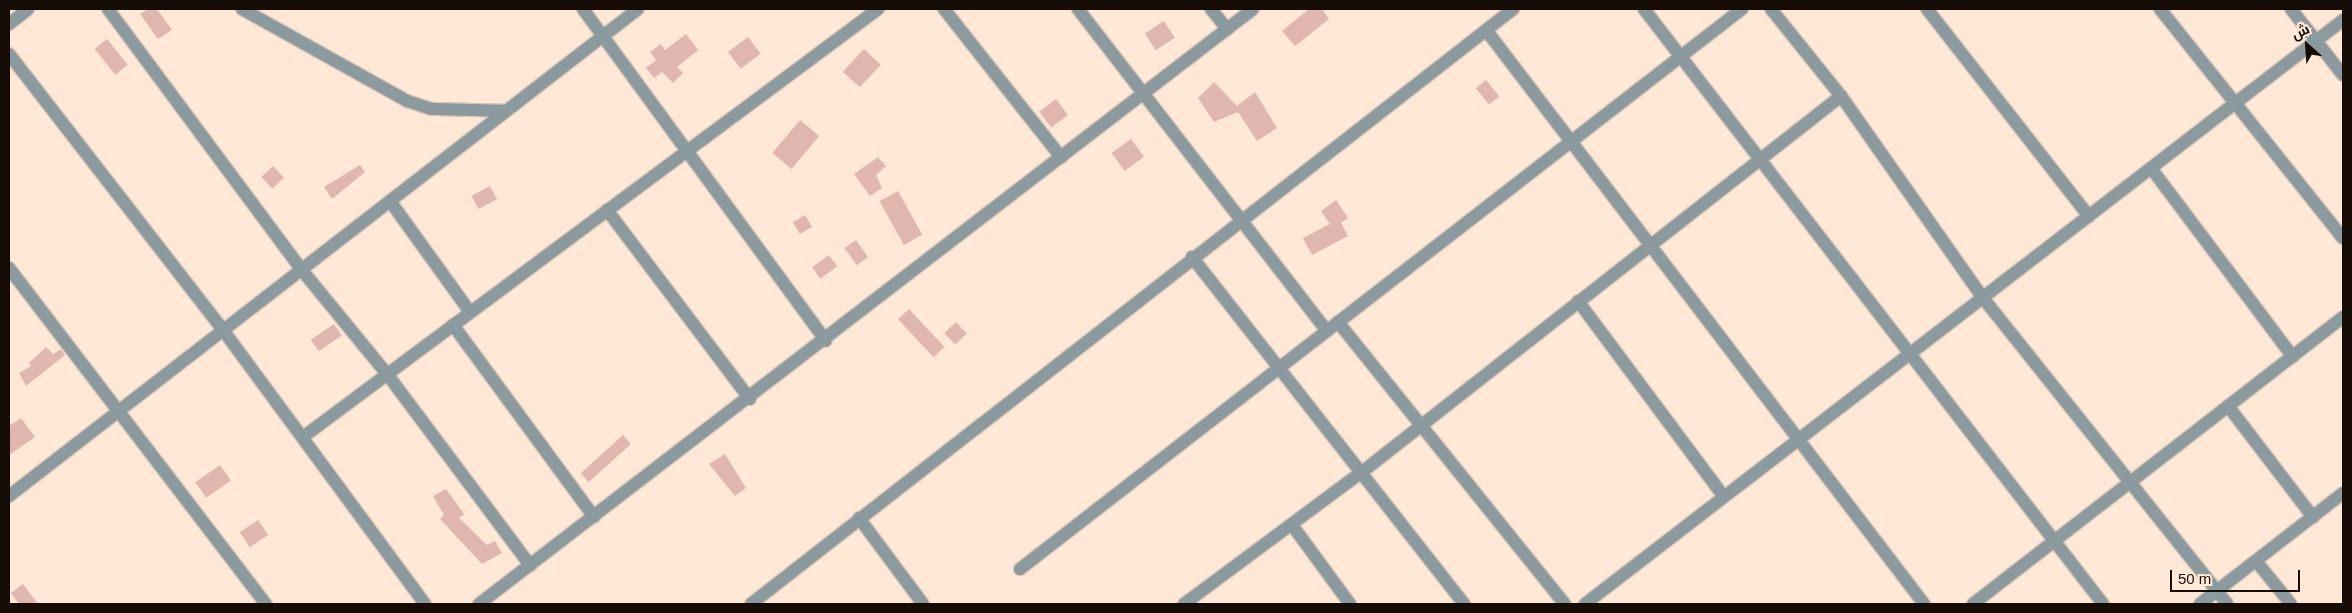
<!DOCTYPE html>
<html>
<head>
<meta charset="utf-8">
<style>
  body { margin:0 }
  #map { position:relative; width:2352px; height:613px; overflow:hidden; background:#ffe8d6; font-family:Arial,Cairo,sans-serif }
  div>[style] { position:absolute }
  .building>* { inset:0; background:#e0b7af; transform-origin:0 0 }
  .roads { filter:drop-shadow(1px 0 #dac5b5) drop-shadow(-1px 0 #dac5b5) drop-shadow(0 1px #dac5b5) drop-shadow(0 -1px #dac5b5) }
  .minor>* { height:12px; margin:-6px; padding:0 6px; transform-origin:6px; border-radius:6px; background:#8a9a9f }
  span { translate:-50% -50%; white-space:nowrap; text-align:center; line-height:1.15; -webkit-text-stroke:5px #ffe8d6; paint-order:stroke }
  .frame { position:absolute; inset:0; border:10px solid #160c06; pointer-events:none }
  .north { position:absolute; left:2282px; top:20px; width:50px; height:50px; -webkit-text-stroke:4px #ffe8d6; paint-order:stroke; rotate:334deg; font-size:14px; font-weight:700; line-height:20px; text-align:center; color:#160c06 }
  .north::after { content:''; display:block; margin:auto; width:18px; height:22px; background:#160c06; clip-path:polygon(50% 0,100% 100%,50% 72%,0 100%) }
  .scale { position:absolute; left:2170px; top:570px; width:130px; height:22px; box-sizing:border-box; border:2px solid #160c06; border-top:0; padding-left:6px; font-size:15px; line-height:18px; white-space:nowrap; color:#160c06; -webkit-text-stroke:4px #ffe8d6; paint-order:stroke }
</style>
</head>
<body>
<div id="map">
  <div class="building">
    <div style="clip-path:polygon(148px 9px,157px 9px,172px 30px,158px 39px,140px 14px)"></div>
    <div style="clip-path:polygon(1309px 9px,1322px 9px,1329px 19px,1295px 46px,1282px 31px)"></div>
    <div style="left:1164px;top:21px;width:20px;height:23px;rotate:57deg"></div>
    <div style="clip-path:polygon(686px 34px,698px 50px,677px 67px,683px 73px,673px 83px,662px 72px,654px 78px,646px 68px,656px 60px,650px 52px,661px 44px,665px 50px)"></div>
    <div style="left:748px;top:37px;width:21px;height:25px;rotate:53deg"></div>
    <div style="left:107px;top:39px;width:33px;height:16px;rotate:51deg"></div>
    <div style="left:864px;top:49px;width:23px;height:31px;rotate:43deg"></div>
    <div style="left:1486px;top:80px;width:21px;height:13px;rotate:51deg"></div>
    <div style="clip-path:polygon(1214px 82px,1237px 106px,1255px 92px,1277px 128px,1257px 141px,1238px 112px,1214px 122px,1198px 98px)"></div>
    <div style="left:1056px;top:99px;width:20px;height:21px;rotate:53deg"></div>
    <div style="left:800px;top:120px;width:25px;height:43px;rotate:40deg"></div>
    <div style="left:1131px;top:139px;width:22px;height:24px;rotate:54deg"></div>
    <div style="clip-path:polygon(878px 157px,886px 166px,876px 175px,882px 188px,870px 196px,854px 174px)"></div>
    <div style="clip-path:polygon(360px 165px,365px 172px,332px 199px,324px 187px)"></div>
    <div style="left:273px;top:166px;width:16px;height:16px;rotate:47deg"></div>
    <div style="left:490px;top:186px;width:15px;height:21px;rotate:62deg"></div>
    <div style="left:898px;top:191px;width:50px;height:21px;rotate:61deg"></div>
    <div style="clip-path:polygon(1336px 200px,1348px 218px,1341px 223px,1348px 236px,1312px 255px,1303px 238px,1330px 224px,1321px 211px)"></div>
    <div style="left:805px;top:215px;width:14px;height:14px;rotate:60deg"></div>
    <div style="left:856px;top:240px;width:21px;height:14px;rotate:55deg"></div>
    <div style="left:829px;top:255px;width:14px;height:21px;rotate:54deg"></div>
    <div style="left:909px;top:309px;width:52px;height:15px;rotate:47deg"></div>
    <div style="left:956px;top:322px;width:16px;height:16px;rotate:47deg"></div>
    <div style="left:334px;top:324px;width:14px;height:28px;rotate:56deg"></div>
    <div style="clip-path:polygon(46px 347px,53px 354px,61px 349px,65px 355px,26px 386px,19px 373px,31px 366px,29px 363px)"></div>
    <div style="clip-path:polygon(21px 418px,35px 437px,9px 455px,9px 426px)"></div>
    <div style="left:623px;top:435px;width:12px;height:57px;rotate:48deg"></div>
    <div style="clip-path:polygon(725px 454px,746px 488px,735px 496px,709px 464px)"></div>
    <div style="left:220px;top:465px;width:19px;height:30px;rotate:55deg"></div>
    <div style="clip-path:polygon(446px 489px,464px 514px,459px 518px,487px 545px,495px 541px,502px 553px,482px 564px,440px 519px,444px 515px,433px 496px)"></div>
    <div style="left:258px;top:520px;width:18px;height:22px;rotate:56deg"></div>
    <div style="clip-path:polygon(23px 584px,38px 604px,19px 604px,11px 593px)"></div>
  </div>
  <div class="roads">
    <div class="minor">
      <div style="left:108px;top:9px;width:324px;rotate:53.4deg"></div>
      <div style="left:301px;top:269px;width:136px;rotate:50.7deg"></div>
      <div style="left:387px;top:374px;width:239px;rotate:53.2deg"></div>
      <div style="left:242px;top:9px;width:189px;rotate:29.1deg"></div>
      <div style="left:407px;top:101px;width:25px;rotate:18deg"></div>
      <div style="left:431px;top:109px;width:75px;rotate:1.5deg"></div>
      <div style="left:583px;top:9px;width:411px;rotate:53.8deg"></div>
      <div style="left:944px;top:9px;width:189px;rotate:51.7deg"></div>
      <div style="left:1078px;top:9px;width:407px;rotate:52.3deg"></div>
      <div style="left:1211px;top:9px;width:26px;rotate:51deg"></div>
      <div style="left:1644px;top:9px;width:751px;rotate:52.35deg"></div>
      <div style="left:1771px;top:9px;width:112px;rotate:51.2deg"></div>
      <div style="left:1841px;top:96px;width:247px;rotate:54.9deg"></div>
      <div style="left:1983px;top:298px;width:391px;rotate:51.4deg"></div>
      <div style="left:1927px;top:9px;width:263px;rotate:52deg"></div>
      <div style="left:2160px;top:9px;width:293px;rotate:51.4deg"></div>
      <div style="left:2291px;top:9px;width:84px;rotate:51.8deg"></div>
      <div style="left:9px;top:24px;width:24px;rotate:-38deg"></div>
      <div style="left:1486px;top:30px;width:722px;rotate:52.65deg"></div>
      <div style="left:9px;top:54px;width:349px;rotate:52.2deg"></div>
      <div style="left:223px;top:330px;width:340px;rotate:53.6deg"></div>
      <div style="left:2151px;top:168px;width:236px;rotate:53.1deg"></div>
      <div style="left:390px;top:201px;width:137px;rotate:54.2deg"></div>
      <div style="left:607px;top:210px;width:237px;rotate:52.9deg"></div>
      <div style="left:1192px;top:257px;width:441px;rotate:51.9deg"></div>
      <div style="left:9px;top:268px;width:423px;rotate:52.6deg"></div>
      <div style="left:1578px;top:301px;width:244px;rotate:53.3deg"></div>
      <div style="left:1338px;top:322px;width:362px;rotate:51.2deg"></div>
      <div style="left:453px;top:325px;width:238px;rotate:53.7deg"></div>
      <div style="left:2228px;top:406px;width:140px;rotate:52.6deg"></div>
      <div style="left:303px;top:437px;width:717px;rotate:-36.66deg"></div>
      <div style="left:9px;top:496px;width:795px;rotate:-37.75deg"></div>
      <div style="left:859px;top:518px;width:107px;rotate:53.3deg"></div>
      <div style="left:1292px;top:525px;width:98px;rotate:53.7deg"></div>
      <div style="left:2256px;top:561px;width:55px;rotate:50.9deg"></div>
      <div style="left:1020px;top:569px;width:914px;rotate:-37.8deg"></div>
      <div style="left:479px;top:604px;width:976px;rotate:-37.55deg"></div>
      <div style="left:751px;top:604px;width:967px;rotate:-37.98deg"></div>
      <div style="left:1184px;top:604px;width:222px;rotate:-36.6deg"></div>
      <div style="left:1362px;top:472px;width:609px;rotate:-38.13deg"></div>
      <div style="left:1585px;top:604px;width:957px;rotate:-37.61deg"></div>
      <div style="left:1973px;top:604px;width:468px;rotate:-37.8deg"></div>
      <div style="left:2200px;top:604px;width:181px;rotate:-37.8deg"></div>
    </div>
  </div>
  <div class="frame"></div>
  <div class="north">ش</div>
  <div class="scale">50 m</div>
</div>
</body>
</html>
